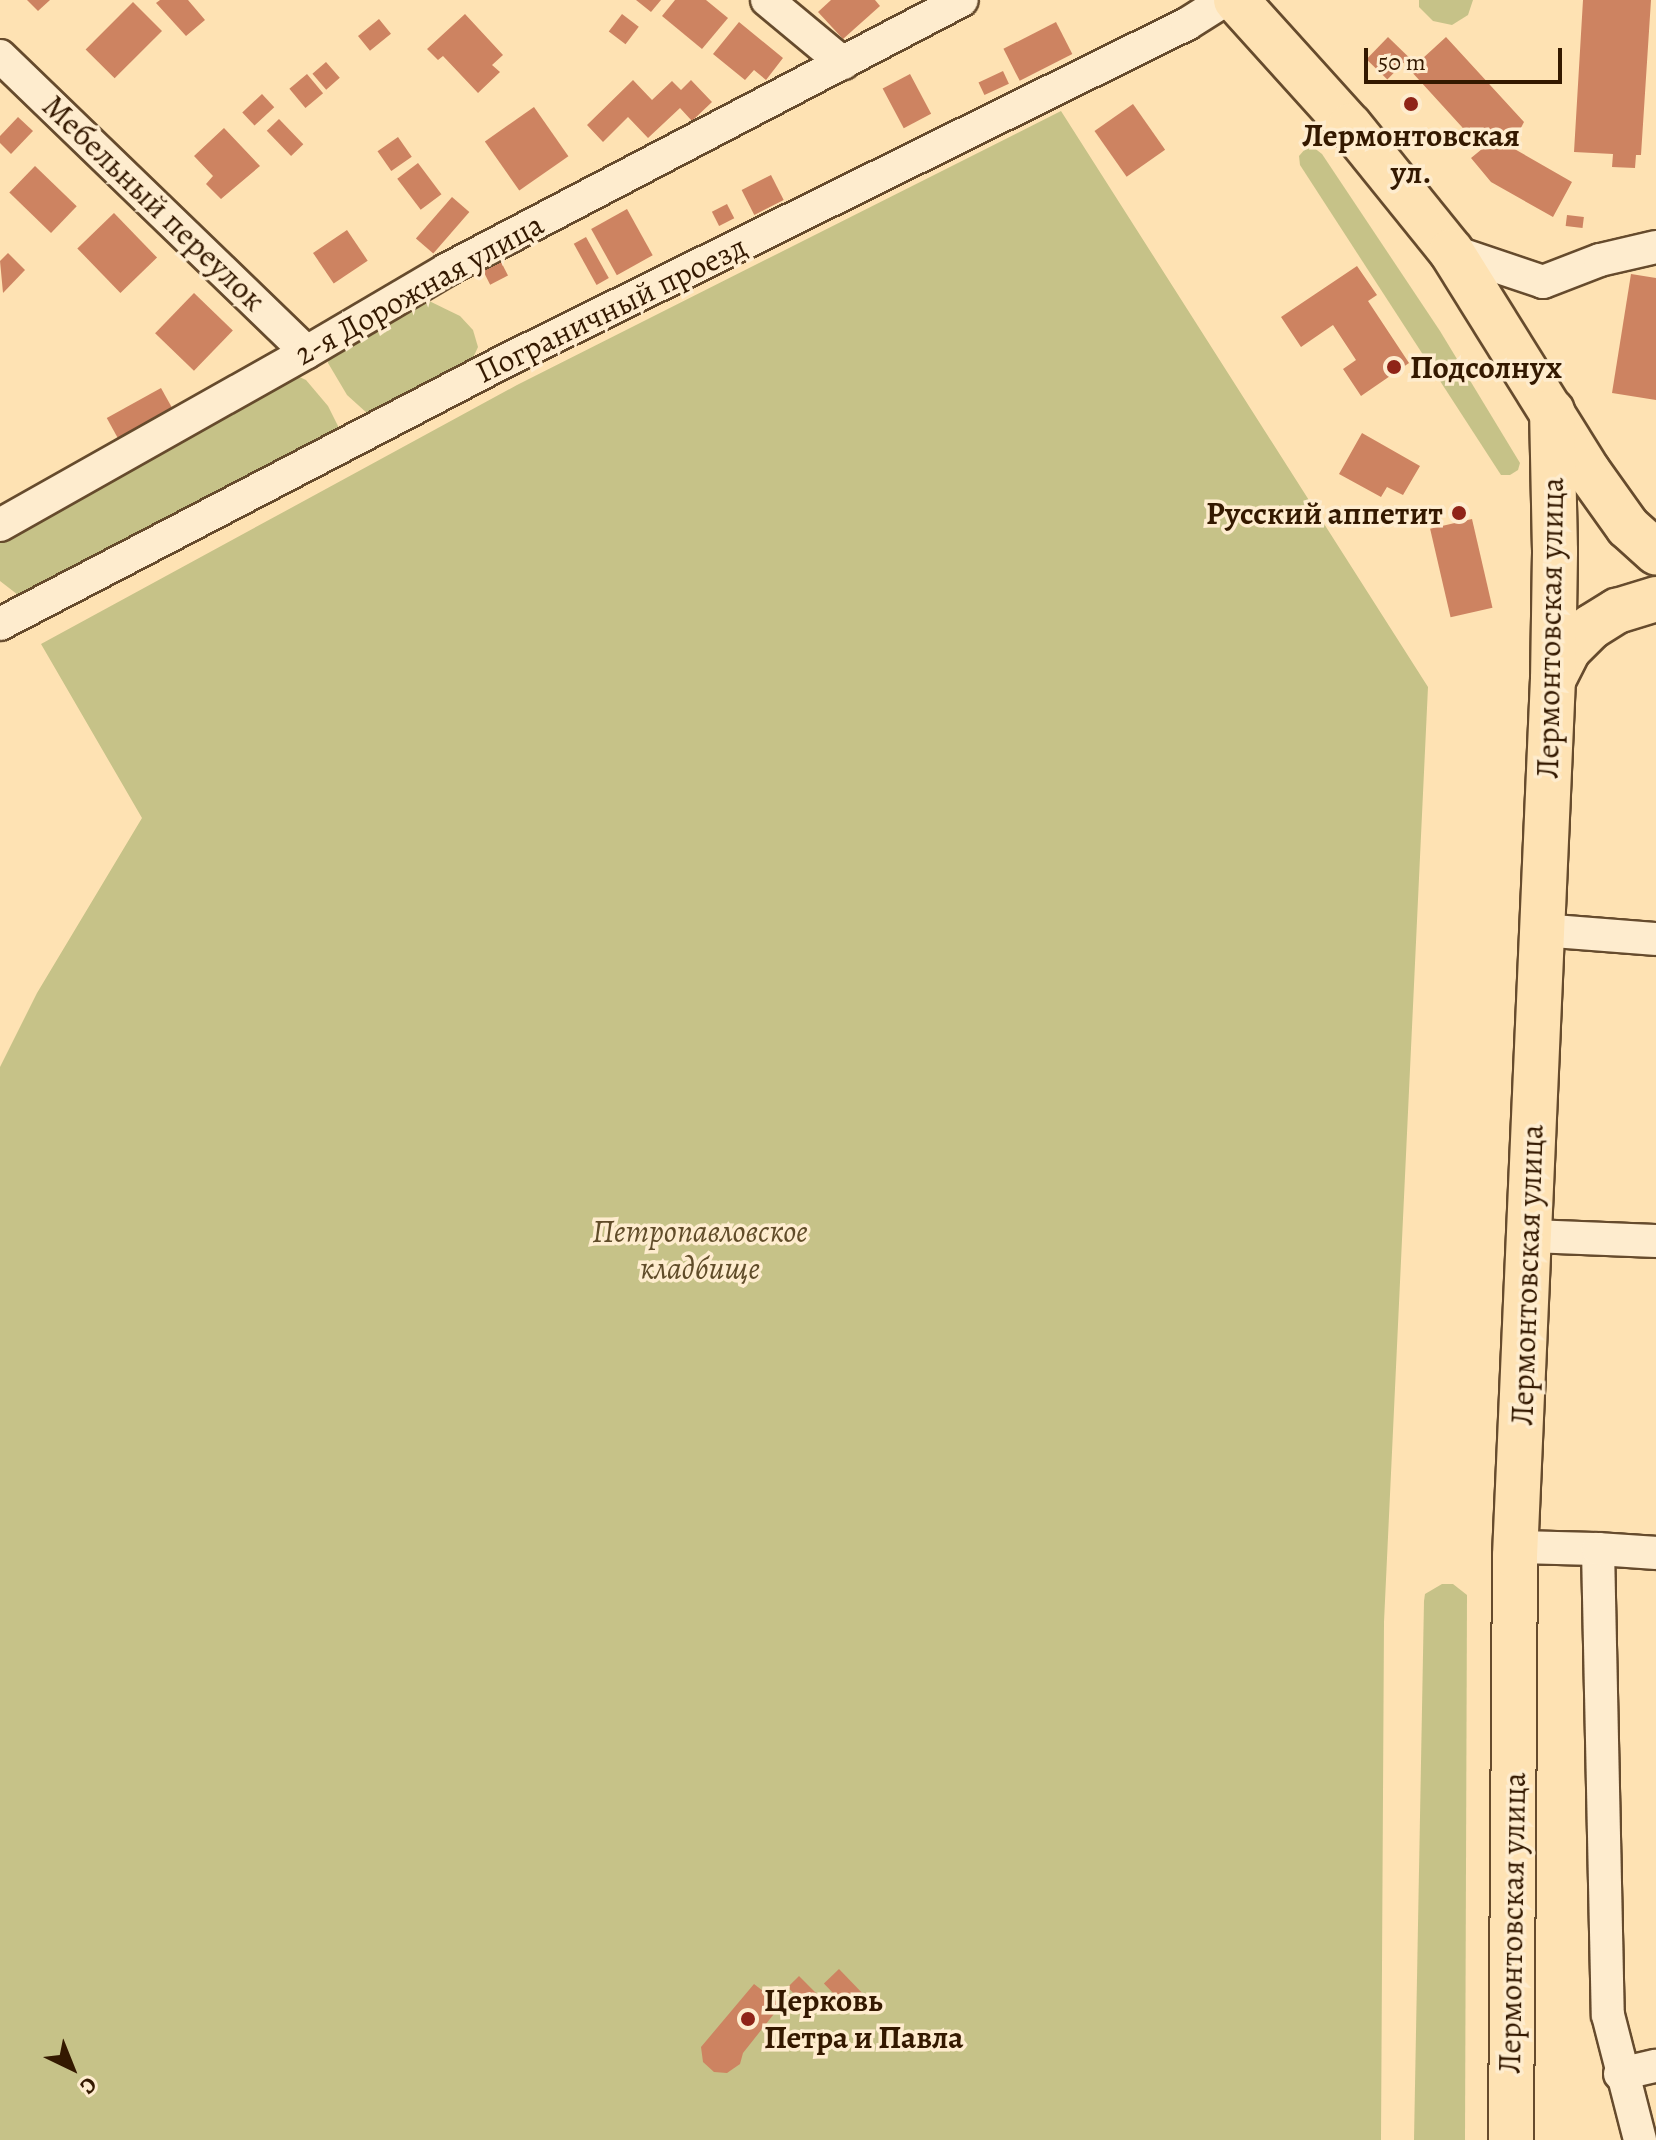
<!DOCTYPE html>
<html>
<head>
<meta charset="utf-8">
<style>
  body { margin:0 }
  #map { position:relative; width:1656px; height:2140px; overflow:hidden; background:#fee2b3; font-family:Alegreya,serif }
  div>[style] { position:absolute }
  .green>* { inset:0; background:#c6c288 }
  .building>* { inset:0; background:#cd8361; transform-origin:0 0 }
  .roads { filter:drop-shadow(2px 0 #664b2d) drop-shadow(-2px 0 #664b2d) drop-shadow(0 2px #664b2d) drop-shadow(0 -2px #664b2d) }
  .street>* { height:32px; margin:-16px; padding:0 16px; transform-origin:16px; border-radius:16px; background:#feecce }
  .primary>* { height:44px; margin:-22px; padding:0 22px; transform-origin:22px; border-radius:22px; background:#fee2b3 }
  .dots>* { width:22px; height:22px; translate:-50% -50%; box-sizing:border-box; border:4px solid #feecce; border-radius:50% }
  span { translate:-50% -50%; white-space:nowrap; text-align:center; line-height:1.15; -webkit-text-stroke:7px #feecce; paint-order:stroke }
  .poi-label { font-size:32px; color:#341900; font-weight:700 }
  .left { translate:0 -50%; text-align:left }
  .right { translate:-100% -50%; text-align:right }
  .street-label { font-size:32px; color:#341900 }
  .park-label { font-size:32px; color:#604c29; font-style:italic }
  .north { position:absolute; left:32px; top:2028px; width:80px; height:80px; -webkit-text-stroke:6px #feecce; paint-order:stroke; rotate:137deg; font-size:22px; font-weight:700; line-height:32px; text-align:center; color:#341900 }
  .north::after { content:''; display:block; margin:auto; width:28px; height:36px; background:#341900; clip-path:polygon(50% 0,100% 100%,50% 72%,0 100%) }
  .scale { position:absolute; left:1364px; top:48px; width:198px; height:36px; box-sizing:border-box; border:4px solid #341900; border-top:0; padding-left:10px; font-size:24px; line-height:28px; white-space:nowrap; color:#341900; -webkit-text-stroke:6px #feecce; paint-order:stroke }
</style>
</head>
<body>
<div id="map">
  <div class="green">
    <div style="clip-path:polygon(1419px 0,1473px 0,1468px 15px,1452px 25px,1433px 21px,1419px 7px)"></div>
    <div style="clip-path:polygon(1061px 111px,1428px 687px,1384px 1622px,1381px 2140px,0 2140px,0 1067px,37px 993px,142px 818px,41px 644px,517px 385px)"></div>
    <div style="clip-path:polygon(1313px 147px,1322px 154px,1440px 331px,1520px 463px,1518px 470px,1510px 475px,1501px 475px,1300px 165px,1299px 156px,1306px 148px)"></div>
    <div style="clip-path:polygon(425px 299px,460px 316px,473px 330px,478px 347px,472px 360px,368px 414px,347px 395px,328px 363px,329px 354px)"></div>
    <div style="clip-path:polygon(295px 375px,306px 380px,328px 406px,339px 428px,335px 434px,22px 598px,0 581px,0 542px)"></div>
    <div style="clip-path:polygon(1442px 1584px,1453px 1584px,1467px 1595px,1465px 2140px,1414px 2140px,1424px 1601px,1425px 1594px)"></div>
  </div>
  <div class="building">
    <div style="clip-path:polygon(27px 0,50px 0,38px 11px)"></div>
    <div style="clip-path:polygon(160px 0,188px 0,205px 20px,186px 36px,156px 3px)"></div>
    <div style="clip-path:polygon(636px 0,661px 0,651px 12px)"></div>
    <div style="clip-path:polygon(675px 0,706px 0,728px 18px,702px 49px,662px 16px)"></div>
    <div style="clip-path:polygon(831px 0,875px 0,880px 6px,843px 39px,818px 12px)"></div>
    <div style="clip-path:polygon(1583px 0,1651px 0,1641px 155px,1636px 155px,1635px 168px,1612px 167px,1613px 154px,1574px 152px)"></div>
    <div style="left:133px;top:2px;width:41px;height:67px;rotate:45deg"></div>
    <div style="clip-path:polygon(465px 14px,503px 55px,492px 65px,500px 72px,478px 93px,443px 56px,438px 60px,427px 49px)"></div>
    <div style="left:622px;top:14px;width:21px;height:22px;rotate:37deg"></div>
    <div style="left:379px;top:19px;width:19px;height:27px;rotate:51deg"></div>
    <div style="clip-path:polygon(739px 22px,783px 58px,766px 80px,754px 70px,745px 80px,713px 54px)"></div>
    <div style="left:1056px;top:22px;width:36px;height:59px;rotate:63deg"></div>
    <div style="left:1388px;top:37px;width:29px;height:31px;rotate:44deg"></div>
    <div style="clip-path:polygon(1446px 37px,1524px 122px,1511px 147px,1572px 182px,1553px 217px,1491px 182px,1471px 158px,1482px 149px,1410px 70px)"></div>
    <div style="left:326px;top:62px;width:21px;height:18px;rotate:49deg"></div>
    <div style="left:1003px;top:71px;width:14px;height:27px;rotate:65deg"></div>
    <div style="left:307px;top:74px;width:25px;height:23px;rotate:50deg"></div>
    <div style="left:910px;top:74px;width:45px;height:31px;rotate:62deg"></div>
    <div style="clip-path:polygon(633px 80px,652px 100px,672px 81px,681px 90px,691px 80px,712px 102px,692px 121px,680px 108px,648px 138px,628px 117px,603px 142px,587px 125px)"></div>
    <div style="left:262px;top:94px;width:18px;height:27px;rotate:47deg"></div>
    <div style="left:1133px;top:104px;width:56px;height:47px;rotate:55deg"></div>
    <div style="left:534px;top:107px;width:60px;height:60px;rotate:55deg"></div>
    <div style="clip-path:polygon(18px 117px,33px 131px,11px 154px,0 143px,0 136px)"></div>
    <div style="left:279px;top:119px;width:35px;height:17px;rotate:46deg"></div>
    <div style="clip-path:polygon(224px 128px,260px 166px,221px 199px,206px 184px,213px 176px,194px 156px)"></div>
    <div style="left:398px;top:137px;width:24px;height:25px;rotate:55deg"></div>
    <div style="left:418px;top:163px;width:39px;height:26px;rotate:53deg"></div>
    <div style="left:35px;top:166px;width:58px;height:37px;rotate:44deg"></div>
    <div style="left:771px;top:175px;width:28px;height:33px;rotate:63deg"></div>
    <div style="left:452px;top:197px;width:23px;height:55px;rotate:41deg"></div>
    <div style="left:727px;top:204px;width:16px;height:17px;rotate:63deg"></div>
    <div style="left:627px;top:209px;width:53px;height:41px;rotate:61deg"></div>
    <div style="left:114px;top:213px;width:62px;height:51px;rotate:46deg"></div>
    <div style="left:1567px;top:215px;width:17px;height:11px;rotate:7deg"></div>
    <div style="left:347px;top:230px;width:37px;height:41px;rotate:56deg"></div>
    <div style="left:586px;top:237px;width:47px;height:14px;rotate:61deg"></div>
    <div style="clip-path:polygon(8px 253px,25px 270px,3px 293px,0 261px)"></div>
    <div style="left:498px;top:256px;width:22px;height:20px;rotate:63deg"></div>
    <div style="clip-path:polygon(1357px 266px,1377px 295px,1368px 301px,1409px 363px,1361px 396px,1343px 369px,1356px 360px,1333px 325px,1301px 347px,1281px 317px)"></div>
    <div style="clip-path:polygon(1631px 274px,1656px 278px,1656px 400px,1612px 393px)"></div>
    <div style="left:194px;top:293px;width:54px;height:56px;rotate:44deg"></div>
    <div style="left:161px;top:388px;width:23px;height:62px;rotate:61deg"></div>
    <div style="clip-path:polygon(1362px 433px,1420px 466px,1403px 495px,1387px 487px,1381px 497px,1339px 474px)"></div>
    <div style="left:1472px;top:519px;width:91px;height:43px;rotate:77deg"></div>
    <div style="left:839px;top:1969px;width:33px;height:21px;rotate:46deg"></div>
    <div style="left:799px;top:1976px;width:25px;height:16px;rotate:45deg"></div>
    <div style="clip-path:polygon(754px 1984px,781px 2005px,743px 2053px,740px 2064px,727px 2073px,714px 2072px,703px 2062px,701px 2047px)"></div>
  </div>
  <div class="roads">
    <div class="street">
      <div style="left:767px;top:0;width:99px;rotate:39.7deg"></div>
      <div style="left:0;top:56px;width:426px;rotate:44deg"></div>
      <div style="left:1451px;top:251px;width:97px;rotate:18.6deg"></div>
      <div style="left:1543px;top:282px;width:61px;rotate:-21.1deg"></div>
      <div style="left:1600px;top:260px;width:57px;rotate:-13.1deg"></div>
      <div style="left:0;top:525px;width:352px;rotate:-29.4deg"></div>
      <div style="left:307px;top:352px;width:161px;rotate:-30.5deg"></div>
      <div style="left:446px;top:270px;width:582px;rotate:-27.62deg"></div>
      <div style="left:0;top:624px;width:569px;rotate:-27.51deg"></div>
      <div style="left:505px;top:361px;width:761px;rotate:-26.3deg"></div>
      <div style="left:1187px;top:24px;width:45px;rotate:-32.3deg"></div>
      <div style="left:1541px;top:930px;width:115px;rotate:4.5deg"></div>
      <div style="left:1529px;top:1236px;width:127px;rotate:2.3deg"></div>
      <div style="left:1516px;top:1547px;width:82px;rotate:1.4deg"></div>
      <div style="left:1598px;top:1549px;width:466px;rotate:88.8deg"></div>
      <div style="left:1608px;top:2015px;width:129px;rotate:75.6deg"></div>
      <div style="left:1598px;top:1549px;width:58px;rotate:3.9deg"></div>
      <div style="left:1620px;top:2074px;width:37px;rotate:-13deg"></div>
    </div>
    <div class="primary">
      <div style="left:1236px;top:0;width:170px;rotate:47.9deg"></div>
      <div style="left:1350px;top:126px;width:161px;rotate:51.1deg"></div>
      <div style="left:1451px;top:251px;width:259px;rotate:58.1deg"></div>
      <div style="left:1588px;top:471px;width:69px;rotate:54.5deg"></div>
      <div style="left:1628px;top:527px;width:38px;rotate:42deg"></div>
      <div style="left:1553px;top:680px;width:35px;rotate:-63deg"></div>
      <div style="left:1569px;top:649px;width:31px;rotate:-45deg"></div>
      <div style="left:1591px;top:627px;width:31px;rotate:-32deg"></div>
      <div style="left:1617px;top:611px;width:41px;rotate:-17.1deg"></div>
      <div style="left:1511px;top:2140px;width:584px;rotate:-89.61deg"></div>
      <div style="left:1515px;top:1556px;width:877px;rotate:-87.52deg"></div>
      <div style="left:1553px;top:680px;width:129px;rotate:-89.1deg"></div>
      <div style="left:1555px;top:551px;width:140px;rotate:-91.2deg"></div>
    </div>
  </div>
  <div class="dots">
    <div style="left:1411px;top:104px;background:#8f2418"></div>
    <div style="left:1394px;top:367px;background:#8f2418"></div>
    <div style="left:1459px;top:513px;background:#8f2418"></div>
    <div style="left:748px;top:2019px;background:#8f2418"></div>
  </div>
  <div class="poi-label">
    <span style="left:1411px;top:154px">Лермонтовская<br>ул.</span>
    <span class="left" style="left:1410px;top:367px">Подсолнух</span>
    <span class="right" style="left:1443px;top:513px">Русский аппетит</span>
    <span class="left" style="left:764px;top:2019px">Церковь<br>Петра и Павла</span>
  </div>
  <div class="street-label">
    <span style="left:154px;top:203px;rotate:44deg">Мебельный переулок</span>
    <span style="left:419px;top:289px;rotate:-29deg">2-я Дорожная улица</span>
    <span style="left:611px;top:309px;rotate:-26deg">Пограничный проезд</span>
    <span style="left:1550px;top:628px;rotate:-89deg">Лермонтовская улица</span>
    <span style="left:1527px;top:1275px;rotate:-88deg">Лермонтовская улица</span>
    <span style="left:1512px;top:1923px;rotate:-89deg">Лермонтовская улица</span>
  </div>
  <div class="park-label">
    <span style="left:700px;top:1250px">Петропавловское<br>кладбище</span>
  </div>
  <div class="north">С</div>
  <div class="scale">50 m</div>
</div>
</body>
</html>
